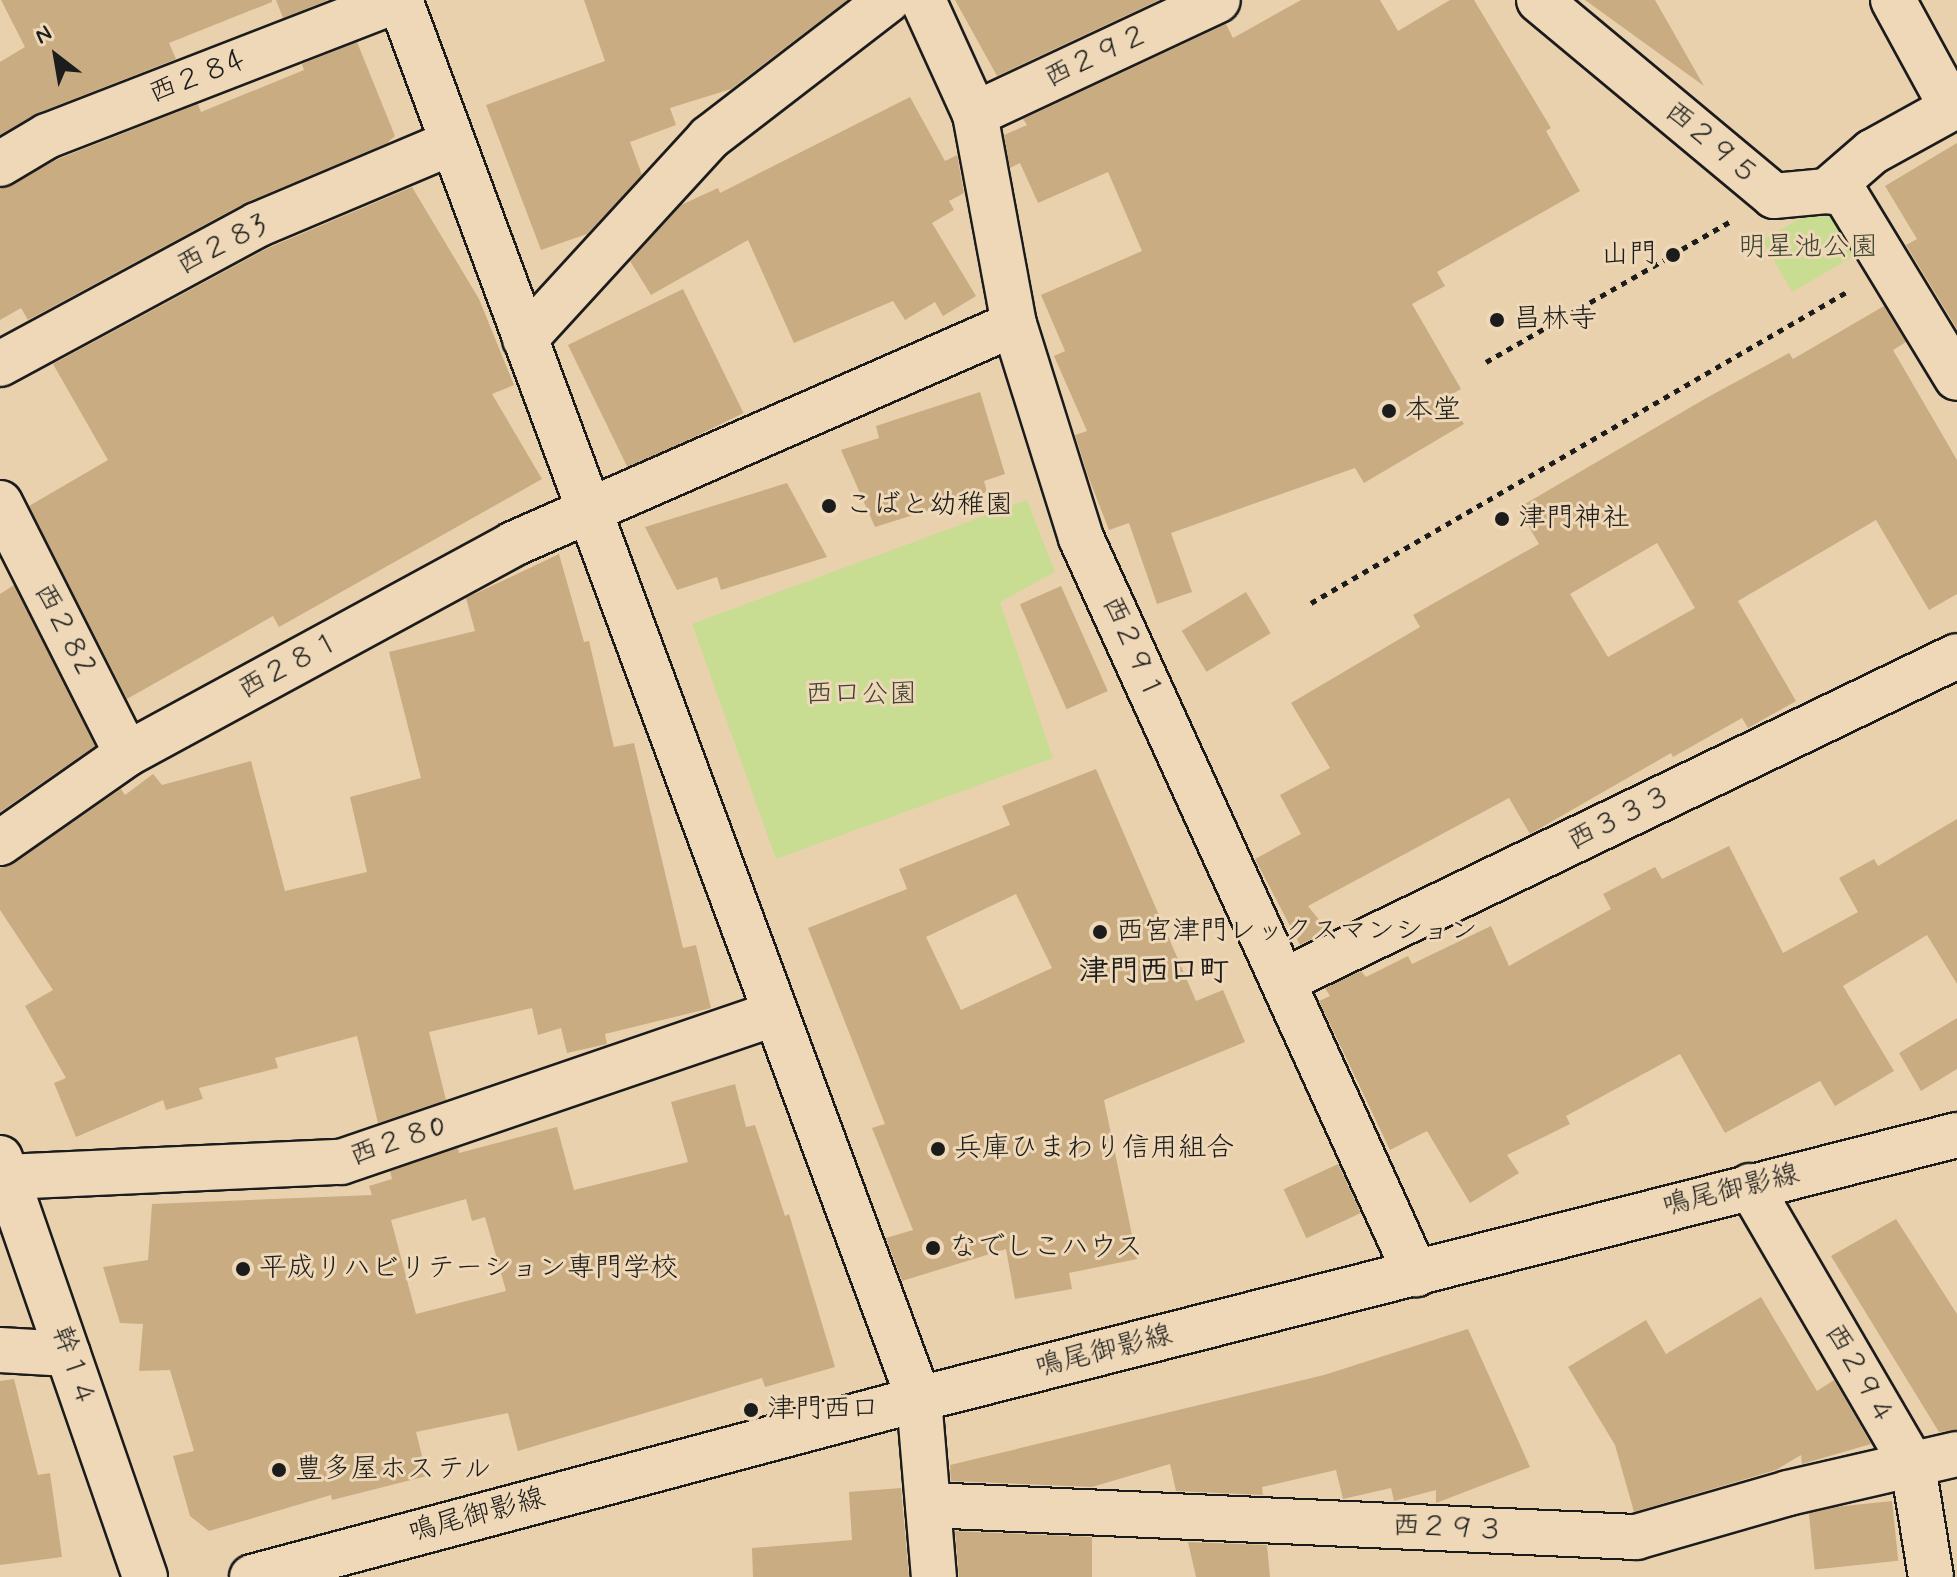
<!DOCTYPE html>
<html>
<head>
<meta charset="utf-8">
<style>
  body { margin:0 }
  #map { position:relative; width:1957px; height:1577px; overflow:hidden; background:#e9d1ae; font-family:Mynerve,"Klee One",sans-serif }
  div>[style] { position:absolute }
  .green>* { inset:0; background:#c8dd92 }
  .building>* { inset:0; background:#c9ac82; transform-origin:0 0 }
  .path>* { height:5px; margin-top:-2.5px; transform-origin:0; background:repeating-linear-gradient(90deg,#1c1c1c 0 6px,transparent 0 12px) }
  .roads { filter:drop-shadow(2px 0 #1c1c1c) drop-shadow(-2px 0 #1c1c1c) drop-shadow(0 2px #1c1c1c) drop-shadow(0 -2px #1c1c1c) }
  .minor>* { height:44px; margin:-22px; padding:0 22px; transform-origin:22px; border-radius:22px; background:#eed8b7 }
  .tertiary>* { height:44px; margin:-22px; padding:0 22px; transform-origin:22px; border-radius:22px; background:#eed8b7 }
  .dots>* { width:22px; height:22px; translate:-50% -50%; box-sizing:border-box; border:4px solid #eed8b7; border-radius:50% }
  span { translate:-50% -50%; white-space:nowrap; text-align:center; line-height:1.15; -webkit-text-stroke:6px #eed8b7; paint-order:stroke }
  .street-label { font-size:28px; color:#1c1c1c }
  .park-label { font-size:28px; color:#3e4334 }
  .poi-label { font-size:28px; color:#1c1c1c }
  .right { translate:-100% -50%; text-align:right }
  .left { translate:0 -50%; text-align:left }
  .neighbourhood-label { font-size:30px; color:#1c1c1c; font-weight:700 }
  .north { position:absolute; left:16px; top:16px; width:80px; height:80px; -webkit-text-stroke:6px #eed8b7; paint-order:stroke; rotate:329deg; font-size:22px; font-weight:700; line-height:32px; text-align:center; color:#1c1c1c }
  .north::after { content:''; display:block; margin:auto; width:28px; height:36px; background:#1c1c1c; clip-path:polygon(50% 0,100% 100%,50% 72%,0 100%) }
</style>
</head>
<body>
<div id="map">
  <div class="green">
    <div style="clip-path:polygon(1810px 213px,1830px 217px,1854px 256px,1792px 292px,1762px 240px)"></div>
    <div style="clip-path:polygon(1027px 500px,1055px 572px,1000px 602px,1053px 758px,776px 859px,692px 624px)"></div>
  </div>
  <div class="building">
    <div style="clip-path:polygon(1px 0,272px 0,272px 2px,169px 43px,176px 59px,38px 113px,0 135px,0 62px,25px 47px)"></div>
    <div style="clip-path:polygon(276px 0,328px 0,283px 18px)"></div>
    <div style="clip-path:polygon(584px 0,846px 0,846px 1px,731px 89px,670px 108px,676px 125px,630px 142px,642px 175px,587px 234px,541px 250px,486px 105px,605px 61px)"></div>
    <div style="clip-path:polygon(955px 0,1159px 0,997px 76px)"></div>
    <div style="clip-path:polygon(1301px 0,1380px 0,1398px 31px,1450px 0,1474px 0,1551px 128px,1546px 131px,1580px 191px,1437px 272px,1445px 286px,1412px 304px,1461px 389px,1447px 397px,1464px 424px,1364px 483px,1355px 468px,1171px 533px,1192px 592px,1157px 604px,1129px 523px,1109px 530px,1088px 476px,1075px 435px,1087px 431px,1054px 356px,1065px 351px,1041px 295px,1142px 251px,1108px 172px,1038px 203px,1020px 163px,1010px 168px,1004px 135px,1027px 125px,1023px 119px,1226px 24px,1233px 38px)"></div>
    <div style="clip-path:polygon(1585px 0,1655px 0,1704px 86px)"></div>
    <div style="clip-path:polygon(357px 42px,395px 136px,387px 143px,245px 203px,28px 320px,21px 308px,0 320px,0 189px,58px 159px,198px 104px,201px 112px,304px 70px,302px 64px)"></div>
    <div style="clip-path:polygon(910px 97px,945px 161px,957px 155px,964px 193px,949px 201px,954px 210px,932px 223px,976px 296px,943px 316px,935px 302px,905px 320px,893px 301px,794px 343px,748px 240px,651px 295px,630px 261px,681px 205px,718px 188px,720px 193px)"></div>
    <div style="clip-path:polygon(1957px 143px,1957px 329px,1906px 245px,1917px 239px,1885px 186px)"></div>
    <div style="clip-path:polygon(412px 187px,479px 299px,514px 385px,492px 394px,542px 479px,279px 627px,273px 616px,127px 699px,29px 506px,108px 460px,53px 364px,268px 248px)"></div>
    <div style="left:683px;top:289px;width:138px;height:128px;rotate:64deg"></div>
    <div style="clip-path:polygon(evenodd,1884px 306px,1906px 342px,1893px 350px,1957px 460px,1957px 594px,1929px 610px,1876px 520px,1738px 601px,1796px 701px,1748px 728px,1742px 718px,1673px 757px,1671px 753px,1530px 834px,1509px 798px,1308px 906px,1328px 931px,1300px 945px,1255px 859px,1301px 834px,1280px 795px,1330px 768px,1291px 703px,1420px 627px,1413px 615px,1539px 544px,1518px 508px,1708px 397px,1789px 353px,1793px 359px,1884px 306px,1657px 543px,1695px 608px,1608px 657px,1570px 594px,1657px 543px)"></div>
    <div style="clip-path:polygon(980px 392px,1005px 474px,984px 481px,987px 492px,875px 527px,841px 450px,879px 438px,876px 426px)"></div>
    <div style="clip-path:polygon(787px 483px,827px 557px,721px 590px,717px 577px,677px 590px,645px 527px)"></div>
    <div style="clip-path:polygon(559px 554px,584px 642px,589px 641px,614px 747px,634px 743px,683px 948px,696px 945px,711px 1008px,605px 1034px,607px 1044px,567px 1053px,561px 1028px,538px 1035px,532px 1008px,429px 1032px,446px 1100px,378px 1123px,357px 1036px,275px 1058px,278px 1068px,199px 1088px,203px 1099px,166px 1110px,163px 1100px,76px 1137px,54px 1083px,66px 1078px,25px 1006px,53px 990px,0 910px,0 868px,14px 863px,121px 789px,125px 795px,153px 774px,162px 785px,251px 761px,285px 891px,367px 872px,350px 797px,421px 778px,389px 652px,475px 631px,466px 598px)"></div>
    <div style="clip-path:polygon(14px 585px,95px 746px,0 812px,0 594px)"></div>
    <div style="left:1061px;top:586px;width:115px;height:45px;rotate:66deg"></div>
    <div style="left:1246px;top:592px;width:48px;height:75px;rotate:59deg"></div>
    <div style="clip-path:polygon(evenodd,1096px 769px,1196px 1001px,1223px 990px,1245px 1042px,1104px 1100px,1137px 1259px,1069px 1273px,1072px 1289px,1015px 1299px,1006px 1249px,902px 1281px,886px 1238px,913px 1230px,872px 1128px,885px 1124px,808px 928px,907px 889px,899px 869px,1010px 825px,1002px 806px,1096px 769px,1016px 894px,1052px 968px,961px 1010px,926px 937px,1016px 894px)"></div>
    <div style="clip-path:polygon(1957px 819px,1957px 984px,1927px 935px,1843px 986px,1894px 1071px,1835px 1106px,1820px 1081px,1725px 1133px,1680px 1054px,1566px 1116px,1570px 1124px,1507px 1155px,1519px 1173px,1470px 1203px,1427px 1131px,1390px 1150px,1319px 1001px,1330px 996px,1325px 988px,1361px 971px,1366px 977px,1408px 956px,1412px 964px,1491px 926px,1509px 966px,1611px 909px,1603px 894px,1655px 867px,1662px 879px,1729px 846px,1783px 953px,1858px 912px,1839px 878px,1874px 859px,1878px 866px)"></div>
    <div style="clip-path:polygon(1957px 1018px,1957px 1069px,1921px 1091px,1899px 1053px)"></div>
    <div style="clip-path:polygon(evenodd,735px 1084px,746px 1127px,755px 1125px,785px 1216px,789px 1214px,835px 1367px,765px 1387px,762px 1378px,518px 1451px,508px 1413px,416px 1432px,427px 1476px,332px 1500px,331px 1495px,209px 1531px,190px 1516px,173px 1456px,194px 1451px,170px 1370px,139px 1371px,143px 1324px,120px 1323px,103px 1267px,148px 1260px,152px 1204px,372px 1195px,369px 1186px,392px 1179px,390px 1171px,458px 1148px,459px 1153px,557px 1127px,574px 1190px,688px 1162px,671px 1102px,735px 1084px,466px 1199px,472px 1221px,485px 1217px,506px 1291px,416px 1314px,391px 1220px,466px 1199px)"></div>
    <div style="left:1338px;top:1164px;width:54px;height:60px;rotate:65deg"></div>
    <div style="clip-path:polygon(1896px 1219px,1957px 1314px,1957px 1430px,1939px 1432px,1831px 1256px)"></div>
    <div style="clip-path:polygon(1761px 1297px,1817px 1391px,1834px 1380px,1871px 1444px,1802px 1464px,1801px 1455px,1776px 1470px,1634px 1512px,1615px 1445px,1568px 1367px,1646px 1320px,1666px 1354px)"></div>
    <div style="clip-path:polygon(1468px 1329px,1530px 1467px,1436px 1503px,1436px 1490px,1394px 1501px,1391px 1488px,1343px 1499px,1336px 1470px,1262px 1487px,1263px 1495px,1176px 1491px,1170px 1464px,1092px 1487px,951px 1481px,950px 1465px,1324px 1375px)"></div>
    <div style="clip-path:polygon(14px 1379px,38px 1475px,50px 1473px,62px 1557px,0 1565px,0 1381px)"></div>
    <div style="clip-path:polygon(901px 1488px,909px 1577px,753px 1577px,752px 1548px,852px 1540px,849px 1492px)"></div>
    <div style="left:1892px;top:1501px;width:60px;height:84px;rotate:84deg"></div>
    <div style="clip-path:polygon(955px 1531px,1092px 1537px,1092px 1577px,959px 1577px)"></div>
    <div style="clip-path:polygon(1188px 1542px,1267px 1545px,1270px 1577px,1196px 1577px)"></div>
  </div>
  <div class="path">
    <div style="left:1682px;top:249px;width:56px;rotate:-29.7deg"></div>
    <div style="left:1486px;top:362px;width:205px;rotate:-29.8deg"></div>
    <div style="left:1311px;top:603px;width:623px;rotate:-30.14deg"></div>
  </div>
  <div class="roads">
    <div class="minor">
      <div style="left:923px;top:0;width:125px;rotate:65.5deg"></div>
      <div style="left:975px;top:114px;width:214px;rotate:79.5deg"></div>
      <div style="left:1014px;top:324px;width:224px;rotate:72.6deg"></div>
      <div style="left:1081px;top:538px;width:809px;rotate:65.53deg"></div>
      <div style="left:1539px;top:0;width:306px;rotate:39.8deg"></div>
      <div style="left:1774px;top:196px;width:53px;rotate:-5.4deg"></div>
      <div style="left:1827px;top:191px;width:18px;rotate:9deg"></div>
      <div style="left:1845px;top:194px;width:215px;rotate:58.7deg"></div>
      <div style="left:1893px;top:0;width:123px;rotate:61.4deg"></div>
      <div style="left:975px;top:114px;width:268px;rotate:-25.1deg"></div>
      <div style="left:0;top:164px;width:55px;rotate:-30.8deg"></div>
      <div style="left:47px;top:136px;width:375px;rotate:-21.2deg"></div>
      <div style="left:1827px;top:191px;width:60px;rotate:-40.9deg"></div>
      <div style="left:1872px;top:152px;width:97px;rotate:-28.9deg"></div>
      <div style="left:525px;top:339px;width:273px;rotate:-47.5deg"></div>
      <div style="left:709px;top:138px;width:226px;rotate:-37.6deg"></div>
      <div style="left:0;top:364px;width:292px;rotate:-28.4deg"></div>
      <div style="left:257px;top:225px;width:211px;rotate:-22.9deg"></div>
      <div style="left:0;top:503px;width:281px;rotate:63.2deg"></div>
      <div style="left:0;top:843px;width:155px;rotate:-35deg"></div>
      <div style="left:127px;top:754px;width:439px;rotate:-28.5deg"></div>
      <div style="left:513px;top:544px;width:547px;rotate:-23.71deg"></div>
      <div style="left:1283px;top:981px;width:748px;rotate:-25.74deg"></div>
      <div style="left:6px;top:1177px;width:335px;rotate:-2.6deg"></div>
      <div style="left:341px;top:1162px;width:457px;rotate:-18.9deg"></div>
      <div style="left:1750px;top:1186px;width:324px;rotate:59.8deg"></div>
      <div style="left:1913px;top:1466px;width:112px;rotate:80.8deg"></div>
      <div style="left:0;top:1350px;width:68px;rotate:3.4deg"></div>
      <div style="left:919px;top:1399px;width:179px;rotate:85.2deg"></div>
      <div style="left:928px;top:1505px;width:709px;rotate:2.59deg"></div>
      <div style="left:1636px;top:1537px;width:158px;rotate:-16.1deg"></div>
      <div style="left:1788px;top:1493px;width:173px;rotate:-13deg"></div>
    </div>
    <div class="tertiary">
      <div style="left:400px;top:0;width:1492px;rotate:69.65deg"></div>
      <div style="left:0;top:1158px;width:443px;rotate:70.9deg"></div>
      <div style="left:252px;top:1577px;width:690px;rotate:-14.94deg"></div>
      <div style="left:919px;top:1399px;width:1071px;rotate:-14.27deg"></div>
    </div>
  </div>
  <div class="dots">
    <div style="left:1673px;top:255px;background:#1c1c1c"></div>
    <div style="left:1497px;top:320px;background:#1c1c1c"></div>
    <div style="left:1389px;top:411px;background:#1c1c1c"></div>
    <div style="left:829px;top:506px;background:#1c1c1c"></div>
    <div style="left:1502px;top:519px;background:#1c1c1c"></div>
    <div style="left:1100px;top:932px;background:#1c1c1c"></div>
    <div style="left:938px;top:1149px;background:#1c1c1c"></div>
    <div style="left:933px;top:1248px;background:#1c1c1c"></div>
    <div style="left:243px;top:1269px;background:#1c1c1c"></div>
    <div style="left:751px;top:1410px;background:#1c1c1c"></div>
    <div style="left:279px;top:1470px;background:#1c1c1c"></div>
  </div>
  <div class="street-label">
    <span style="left:1097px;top:57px;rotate:-25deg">西２９２</span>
    <span style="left:197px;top:78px;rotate:-21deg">西２８4</span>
    <span style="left:1711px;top:144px;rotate:40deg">西２９５</span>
    <span style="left:222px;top:246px;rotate:-27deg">西２８3</span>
    <span style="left:63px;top:629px;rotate:63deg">西２８2</span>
    <span style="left:1132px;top:649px;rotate:66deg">西２９１</span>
    <span style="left:290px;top:666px;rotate:-28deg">西２８１</span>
    <span style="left:1620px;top:819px;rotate:-26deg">西３３３</span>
    <span style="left:398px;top:1142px;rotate:-19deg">西２８0</span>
    <span style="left:1731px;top:1191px;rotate:-14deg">鳴尾御影線</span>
    <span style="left:1104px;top:1352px;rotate:-14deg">鳴尾御影線</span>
    <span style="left:73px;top:1367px;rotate:71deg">幹１４</span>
    <span style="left:1859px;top:1375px;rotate:60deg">西２９４</span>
    <span style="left:477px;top:1516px;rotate:-15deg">鳴尾御影線</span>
    <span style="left:1448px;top:1529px;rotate:3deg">西２９３</span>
  </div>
  <div class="park-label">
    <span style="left:1808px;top:248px">明星池公園</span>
    <span style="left:861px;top:695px">西口公園</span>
  </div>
  <div class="poi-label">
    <span class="right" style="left:1657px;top:255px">山門</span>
    <span class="left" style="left:1513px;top:320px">昌林寺</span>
    <span class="left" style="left:1405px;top:411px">本堂</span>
    <span class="left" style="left:845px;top:506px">こばと幼稚園</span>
    <span class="left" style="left:1518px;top:519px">津門神社</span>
    <span class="left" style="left:1116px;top:932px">西宮津門レックスマンション</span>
    <span class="left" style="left:954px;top:1149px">兵庫ひまわり信用組合</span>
    <span class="left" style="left:949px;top:1248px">なでしこハウス</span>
    <span class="left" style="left:259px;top:1269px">平成リハビリテーション専門学校</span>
    <span class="left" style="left:767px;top:1410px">津門西口</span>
    <span class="left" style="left:295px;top:1470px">豊多屋ホステル</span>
  </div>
  <div class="neighbourhood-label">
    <span style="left:1154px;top:972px">津門西口町</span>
  </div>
  <div class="north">N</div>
</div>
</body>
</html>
